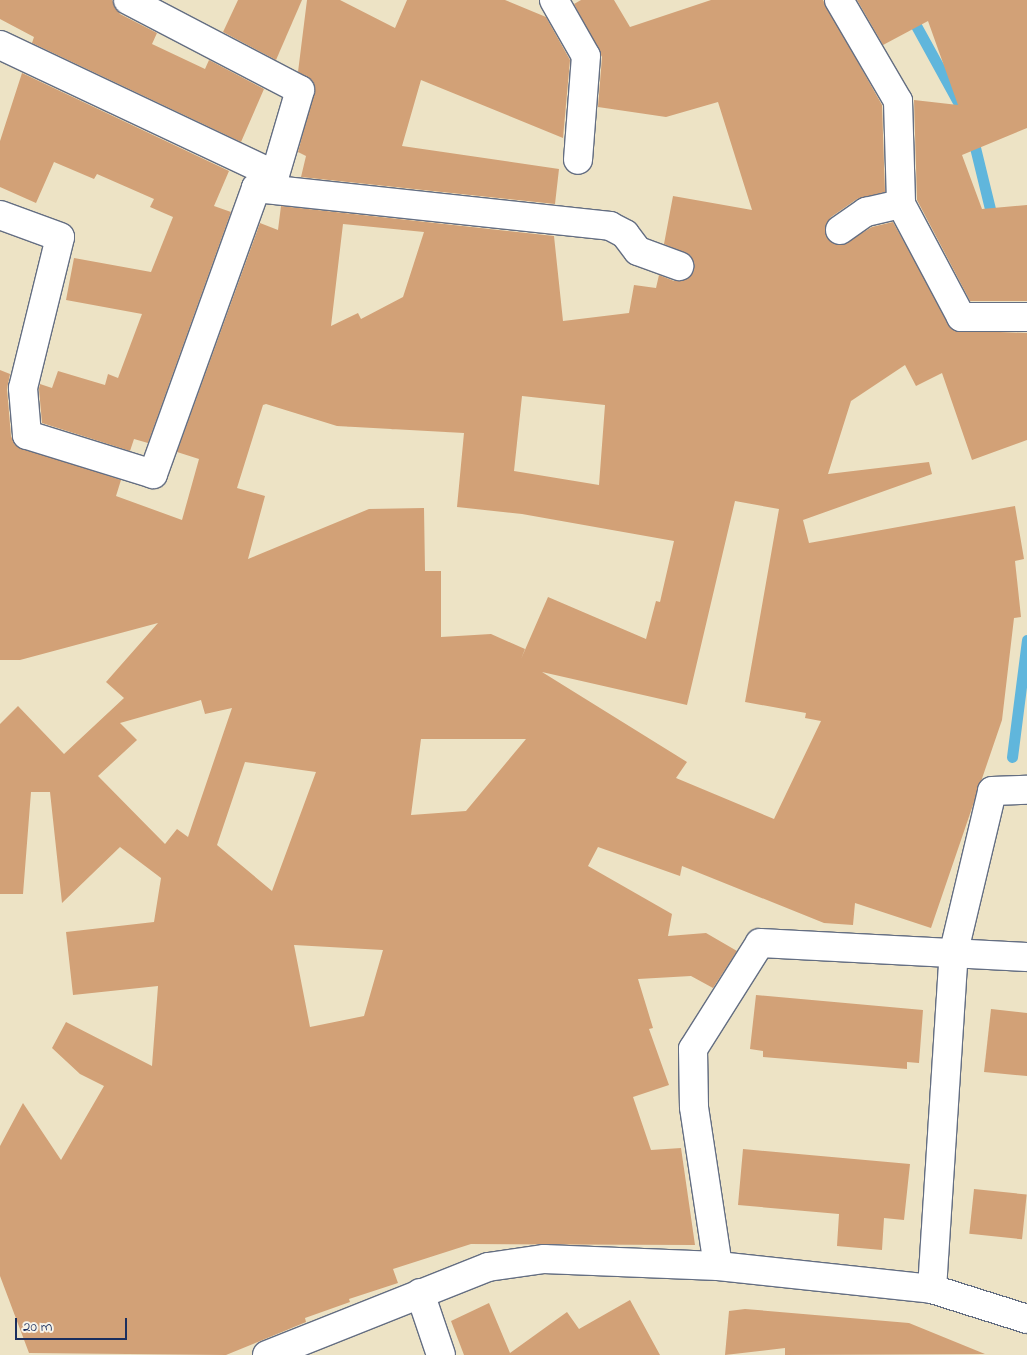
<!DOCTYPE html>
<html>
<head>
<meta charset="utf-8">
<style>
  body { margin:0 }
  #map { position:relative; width:1027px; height:1355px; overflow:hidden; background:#ede3c5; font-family:"Indie Flower",sans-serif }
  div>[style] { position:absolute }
  .stream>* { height:11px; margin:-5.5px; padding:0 5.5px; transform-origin:5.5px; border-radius:5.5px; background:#60b6dc }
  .building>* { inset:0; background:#d2a177; transform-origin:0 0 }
  .roads { filter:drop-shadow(1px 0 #646e82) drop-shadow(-1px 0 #646e82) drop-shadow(0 1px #646e82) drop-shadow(0 -1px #646e82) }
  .minor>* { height:28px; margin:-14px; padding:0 14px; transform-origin:14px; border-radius:14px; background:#fff }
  span { translate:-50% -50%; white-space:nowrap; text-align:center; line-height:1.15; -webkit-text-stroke:4px #f7f3e8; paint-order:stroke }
  .scale { position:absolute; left:15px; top:1318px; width:112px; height:22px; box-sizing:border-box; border:2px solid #1b2f5e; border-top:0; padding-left:6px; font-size:15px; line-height:18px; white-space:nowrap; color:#1b2f5e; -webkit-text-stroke:4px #f7f3e8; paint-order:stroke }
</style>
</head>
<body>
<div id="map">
  <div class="stream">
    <div style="left:902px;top:0;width:127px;rotate:61.2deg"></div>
    <div style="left:972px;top:135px;width:89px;rotate:76.3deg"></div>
    <div style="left:1012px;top:757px;width:118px;rotate:-82.7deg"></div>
  </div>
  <div class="building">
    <div style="clip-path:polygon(0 0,112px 0,120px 14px,157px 33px,152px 44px,205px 69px,209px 60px,264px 89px,241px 142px,32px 43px,34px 37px,0 19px)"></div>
    <div style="clip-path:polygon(238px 0,302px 0,276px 60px,223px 32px)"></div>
    <div style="clip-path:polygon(307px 0,340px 0,395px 28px,407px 0,505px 0,546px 17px,570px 60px,563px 138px,421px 80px,402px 146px,559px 169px,555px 204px,301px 177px,306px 156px,298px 152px,315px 88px,312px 80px,298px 72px)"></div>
    <div style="clip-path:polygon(evenodd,581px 0,614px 0,630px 27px,711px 0,823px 0,882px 105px,885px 192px,857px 199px,831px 217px,826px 224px,827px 238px,842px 245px,872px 227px,893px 222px,953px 330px,1027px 333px,1027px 440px,972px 460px,942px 373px,916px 386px,905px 365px,851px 401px,828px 474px,929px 462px,932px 474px,803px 520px,809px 543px,1015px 506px,1024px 559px,1015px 561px,1021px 617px,1014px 618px,1002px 720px,931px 928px,855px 903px,853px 925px,824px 923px,682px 866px,680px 876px,598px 847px,588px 866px,672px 914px,668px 936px,706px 933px,737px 951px,713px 988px,691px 976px,638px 979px,653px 1028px,649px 1029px,669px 1085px,633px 1097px,651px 1150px,681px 1148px,695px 1245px,471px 1244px,393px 1269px,398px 1283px,349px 1299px,350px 1302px,305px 1318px,306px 1322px,226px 1355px,29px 1353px,0 1276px,0 1146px,23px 1103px,61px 1160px,104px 1086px,80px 1074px,52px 1048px,66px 1022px,152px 1066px,158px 986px,73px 995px,66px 932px,154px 922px,161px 878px,120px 847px,62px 903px,50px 792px,31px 792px,23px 894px,0 894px,0 724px,18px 706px,64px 754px,124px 698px,106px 682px,158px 623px,20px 660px,0 660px,0 370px,10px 374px,7px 389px,11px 436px,15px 445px,121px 480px,116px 496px,182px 520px,199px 459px,177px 452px,260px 223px,278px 230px,281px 206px,554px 236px,563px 321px,629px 313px,634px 285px,656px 288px,659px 275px,674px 281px,689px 278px,694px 271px,691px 256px,664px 244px,673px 196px,752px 210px,718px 102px,666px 117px,598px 107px,602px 57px,574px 4px,581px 0,343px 224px,424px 232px,403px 297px,361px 319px,358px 313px,331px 326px,343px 224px,581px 0,522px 396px,605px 405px,599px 485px,514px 471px,522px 396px,581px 0,266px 404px,337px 426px,464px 433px,457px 507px,522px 514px,674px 541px,660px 602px,656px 601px,646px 639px,548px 597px,521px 659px,525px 649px,491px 634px,441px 637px,441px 571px,425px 571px,424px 508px,369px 509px,248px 559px,265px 496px,237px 488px,263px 405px,266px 404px,581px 0,735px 501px,779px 509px,745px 702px,806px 713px,805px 718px,821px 721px,774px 819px,676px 778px,687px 762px,542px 672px,687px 705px,735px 501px,581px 0,201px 700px,205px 714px,232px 708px,188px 837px,177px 829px,165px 844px,98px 776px,137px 740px,120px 723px,201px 700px,581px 0,421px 739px,526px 739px,466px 811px,411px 815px,421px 739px,581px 0,245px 762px,316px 772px,272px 891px,217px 845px,245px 762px,581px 0,294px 945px,383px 950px,364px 1016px,310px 1027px,294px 945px)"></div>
    <div style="clip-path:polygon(857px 0,1027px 0,1027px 128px,962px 155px,982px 209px,1027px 205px,1027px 301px,970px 301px,917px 200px,914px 100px,958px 105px,928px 21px,883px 45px)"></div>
    <div style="clip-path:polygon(22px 73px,229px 171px,214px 206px,231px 212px,148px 443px,134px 439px,130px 451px,42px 423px,39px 389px,40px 384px,52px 388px,58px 371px,105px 385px,108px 374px,118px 378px,142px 314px,66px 300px,74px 258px,151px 272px,173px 217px,150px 207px,154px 199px,97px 174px,94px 179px,54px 162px,36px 203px,0 187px,0 141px)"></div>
    <div style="clip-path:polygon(756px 995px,923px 1010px,919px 1063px,907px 1062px,907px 1069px,763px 1057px,763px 1051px,750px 1049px)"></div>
    <div style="clip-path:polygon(991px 1009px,1027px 1013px,1027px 1076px,984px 1072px)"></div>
    <div style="clip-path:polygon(743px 1149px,910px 1164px,904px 1220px,884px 1218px,882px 1250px,837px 1246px,839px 1214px,738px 1205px)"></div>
    <div style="left:974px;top:1189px;width:53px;height:45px;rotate:6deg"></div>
    <div style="clip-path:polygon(630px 1300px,660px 1355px,464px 1355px,451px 1321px,489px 1303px,510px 1353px,567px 1312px,579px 1329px)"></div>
    <div style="clip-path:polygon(745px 1309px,909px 1323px,985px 1354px,785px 1355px,785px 1348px,725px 1355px,729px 1311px)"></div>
  </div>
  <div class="roads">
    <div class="minor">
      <div style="left:128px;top:0;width:194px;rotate:27.6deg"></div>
      <div style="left:300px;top:90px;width:89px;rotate:106.4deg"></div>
      <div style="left:554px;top:0;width:64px;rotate:60.3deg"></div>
      <div style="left:586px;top:56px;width:104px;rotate:94.4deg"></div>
      <div style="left:839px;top:0;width:117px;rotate:59.7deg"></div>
      <div style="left:898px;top:101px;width:103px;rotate:88.3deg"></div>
      <div style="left:901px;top:204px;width:128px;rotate:62deg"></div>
      <div style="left:961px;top:317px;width:66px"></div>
      <div style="left:0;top:45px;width:304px;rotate:25.3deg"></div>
      <div style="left:275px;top:175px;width:23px;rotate:146deg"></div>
      <div style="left:256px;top:188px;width:304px;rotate:109.8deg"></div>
      <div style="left:153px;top:474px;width:132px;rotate:-162.8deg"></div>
      <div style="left:27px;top:435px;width:47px;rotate:-94.9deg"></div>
      <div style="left:23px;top:388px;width:155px;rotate:-76.2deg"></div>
      <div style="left:60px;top:237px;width:64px;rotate:-159.9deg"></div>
      <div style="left:256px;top:188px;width:356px;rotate:6.1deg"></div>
      <div style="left:610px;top:226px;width:17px;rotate:28deg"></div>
      <div style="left:625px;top:234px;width:21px;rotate:53deg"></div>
      <div style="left:638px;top:251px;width:44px;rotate:20.1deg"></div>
      <div style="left:840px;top:230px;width:32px;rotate:-35deg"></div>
      <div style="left:866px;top:212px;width:36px;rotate:-13deg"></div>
      <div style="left:718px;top:1266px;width:161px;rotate:-98.6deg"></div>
      <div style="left:694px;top:1107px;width:58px;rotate:-91deg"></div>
      <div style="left:693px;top:1049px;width:125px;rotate:-57.7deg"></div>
      <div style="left:760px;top:943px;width:267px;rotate:3deg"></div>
      <div style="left:932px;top:1289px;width:339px;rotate:-86.3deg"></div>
      <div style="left:954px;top:951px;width:164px;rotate:-76.6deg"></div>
      <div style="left:992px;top:791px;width:35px;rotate:-2deg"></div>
      <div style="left:420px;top:1293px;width:65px;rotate:71.3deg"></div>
      <div style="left:267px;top:1355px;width:238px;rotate:-21.7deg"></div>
      <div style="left:488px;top:1267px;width:57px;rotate:-8.1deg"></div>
      <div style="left:544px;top:1259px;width:174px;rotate:2.3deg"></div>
      <div style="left:718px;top:1266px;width:215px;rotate:6.1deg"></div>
      <div style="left:932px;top:1289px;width:100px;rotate:17.5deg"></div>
    </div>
  </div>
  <div class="scale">20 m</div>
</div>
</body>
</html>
